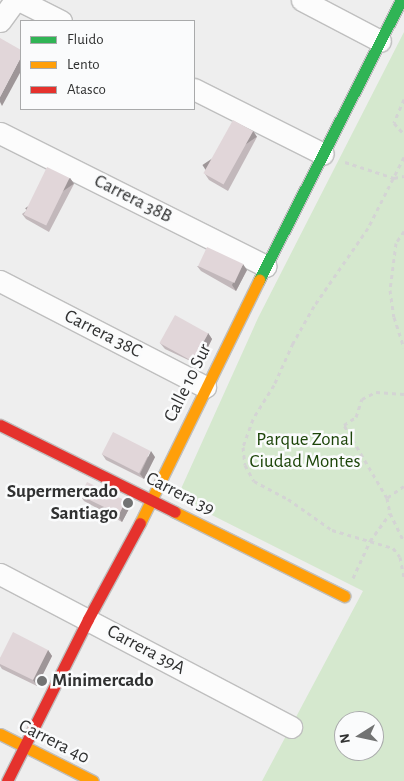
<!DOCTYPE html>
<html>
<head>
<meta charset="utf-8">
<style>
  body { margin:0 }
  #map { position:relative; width:404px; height:781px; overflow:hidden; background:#eee; font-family:"Alegreya Sans",sans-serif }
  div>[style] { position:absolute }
  .green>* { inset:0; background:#d5e8ce }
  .path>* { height:3px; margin-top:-1.5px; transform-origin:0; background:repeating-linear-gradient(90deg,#d4d4d4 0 4px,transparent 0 8px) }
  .roads { filter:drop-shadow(1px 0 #bfbfbf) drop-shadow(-1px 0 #bfbfbf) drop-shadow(0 1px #bfbfbf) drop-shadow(0 -1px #bfbfbf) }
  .street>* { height:21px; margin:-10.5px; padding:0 10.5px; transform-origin:10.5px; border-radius:10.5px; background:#fcfcfc }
  .fast>* { height:11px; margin:-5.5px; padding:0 5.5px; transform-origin:5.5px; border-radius:5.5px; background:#30b455 }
  .slow>* { height:11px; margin:-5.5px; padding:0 5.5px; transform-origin:5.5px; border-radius:5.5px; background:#ff9f0a }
  .jam>* { height:11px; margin:-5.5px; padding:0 5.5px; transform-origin:5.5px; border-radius:5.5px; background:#e5322d }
  .wall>* { inset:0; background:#c2b8bb }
  .shaded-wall>* { inset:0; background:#9e9698; transform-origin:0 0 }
  .building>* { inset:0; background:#e1d6d9; transform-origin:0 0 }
  .dots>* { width:14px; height:14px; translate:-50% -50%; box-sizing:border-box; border:2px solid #fafbfc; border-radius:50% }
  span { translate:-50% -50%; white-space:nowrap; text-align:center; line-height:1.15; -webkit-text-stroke:5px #fafbfc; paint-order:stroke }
  .street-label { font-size:19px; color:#303131 }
  .park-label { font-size:19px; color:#1d4509 }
  .poi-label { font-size:19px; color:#303131; font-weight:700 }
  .right { translate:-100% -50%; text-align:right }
  .left { translate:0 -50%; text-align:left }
  .legend { position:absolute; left:20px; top:20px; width:175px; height:90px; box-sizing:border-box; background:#fafbfc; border:1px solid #a9aaab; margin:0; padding:6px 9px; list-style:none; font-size:15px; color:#303131 }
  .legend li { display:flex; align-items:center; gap:10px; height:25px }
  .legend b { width:25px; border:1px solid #a9aaab }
  .north { position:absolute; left:334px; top:711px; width:50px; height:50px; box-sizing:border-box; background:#fafbfc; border:1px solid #a9aaab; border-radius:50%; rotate:260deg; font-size:14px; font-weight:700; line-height:20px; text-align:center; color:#303131 }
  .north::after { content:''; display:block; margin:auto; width:18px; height:22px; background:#727373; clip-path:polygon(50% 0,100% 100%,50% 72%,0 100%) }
</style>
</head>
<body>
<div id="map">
  <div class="green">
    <div style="clip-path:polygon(evenodd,404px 32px,404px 781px,262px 781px,363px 591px,186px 502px,180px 491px,258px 318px,404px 32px,344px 721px,374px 721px,374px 751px,344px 751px,344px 721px)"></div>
  </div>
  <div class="path">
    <div style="left:404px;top:99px;width:26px;rotate:113deg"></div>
    <div style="left:394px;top:123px;width:15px;rotate:48deg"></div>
    <div style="left:404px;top:157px;width:80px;rotate:116.9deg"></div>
    <div style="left:368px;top:228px;width:95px;rotate:124.7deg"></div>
    <div style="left:314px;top:306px;width:43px;rotate:119.6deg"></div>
    <div style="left:293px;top:343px;width:46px;rotate:114.3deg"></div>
    <div style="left:274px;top:385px;width:40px;rotate:122deg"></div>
    <div style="left:253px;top:419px;width:30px;rotate:110deg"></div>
    <div style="left:243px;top:447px;width:18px;rotate:84deg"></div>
    <div style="left:245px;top:465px;width:18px;rotate:61deg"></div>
    <div style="left:254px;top:481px;width:38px;rotate:28deg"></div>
    <div style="left:288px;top:499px;width:54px;rotate:35.2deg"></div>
    <div style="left:332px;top:530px;width:64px;rotate:16.4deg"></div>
    <div style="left:393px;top:548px;width:11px;rotate:52deg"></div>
    <div style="left:400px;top:557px;width:21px;rotate:79deg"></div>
    <div style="left:345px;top:162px;width:52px;rotate:18.1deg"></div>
    <div style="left:394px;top:178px;width:10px;rotate:-11deg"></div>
    <div style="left:404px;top:231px;width:14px;rotate:124deg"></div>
    <div style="left:396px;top:243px;width:47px;rotate:97.3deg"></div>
    <div style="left:390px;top:290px;width:27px;rotate:82deg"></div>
    <div style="left:394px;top:317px;width:32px;rotate:72deg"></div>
    <div style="left:404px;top:486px;width:21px;rotate:145deg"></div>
    <div style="left:387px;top:498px;width:15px;rotate:79deg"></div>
    <div style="left:390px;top:513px;width:32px;rotate:64deg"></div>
    <div style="left:387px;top:498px;width:85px;rotate:-120.5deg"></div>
    <div style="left:344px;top:425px;width:14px;rotate:-34deg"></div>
    <div style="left:356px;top:417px;width:19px;rotate:-72deg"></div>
    <div style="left:362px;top:399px;width:16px;rotate:-27deg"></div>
    <div style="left:376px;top:392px;width:28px;rotate:4deg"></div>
    <div style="left:353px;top:578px;width:41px;rotate:-65.3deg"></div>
    <div style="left:370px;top:541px;width:34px;rotate:-54deg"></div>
  </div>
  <div class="roads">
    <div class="street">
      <div style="left:19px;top:0;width:47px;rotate:26.6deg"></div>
      <div style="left:302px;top:0;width:88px;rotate:27.7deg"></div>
      <div style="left:0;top:21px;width:26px;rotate:-54deg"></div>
      <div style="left:194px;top:89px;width:144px;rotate:26.7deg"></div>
      <div style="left:0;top:133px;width:297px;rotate:26.6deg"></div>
      <div style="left:0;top:281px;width:231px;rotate:27.3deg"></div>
      <div style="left:0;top:574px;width:329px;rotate:27.7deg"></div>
    </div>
    <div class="fast">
      <div style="left:259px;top:280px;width:314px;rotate:-63.1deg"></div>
    </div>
    <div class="slow">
      <div style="left:175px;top:512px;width:189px;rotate:26.4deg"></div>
      <div style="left:140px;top:523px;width:271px;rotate:-63.9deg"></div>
      <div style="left:0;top:734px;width:104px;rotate:26.8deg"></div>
    </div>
    <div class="jam">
      <div style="left:0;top:425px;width:195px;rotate:26.4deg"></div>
      <div style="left:7px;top:781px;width:181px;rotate:-63.4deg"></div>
      <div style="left:88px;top:619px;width:109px;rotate:-61.6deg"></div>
    </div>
  </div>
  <div class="wall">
    <div style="clip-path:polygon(253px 131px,257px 137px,228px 191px,209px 180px,205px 174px)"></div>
    <div style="clip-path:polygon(70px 178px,74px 184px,49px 232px,26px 219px,22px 214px)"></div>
    <div style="clip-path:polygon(197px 266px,247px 270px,236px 291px,201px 271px)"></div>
    <div style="clip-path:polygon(208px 333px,212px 339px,199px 365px,165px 349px,160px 343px)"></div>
    <div style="clip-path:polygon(102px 454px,155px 457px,144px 479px,106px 460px)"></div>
    <div style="clip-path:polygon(80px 495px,130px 507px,122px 522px,84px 501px)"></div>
    <div style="clip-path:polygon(48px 650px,52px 656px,37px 686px,2px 669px,0 666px,0 658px)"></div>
  </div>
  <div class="shaded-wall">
    <div style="clip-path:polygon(21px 57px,21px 71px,2px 106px,0 102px,0 97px)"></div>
    <div style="left:253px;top:131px;width:7px;height:61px;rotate:56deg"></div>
    <div style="left:70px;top:178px;width:7px;height:54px;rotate:56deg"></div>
    <div style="clip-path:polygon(243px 264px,247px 270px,236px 291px,232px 285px)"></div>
    <div style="clip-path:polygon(208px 333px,212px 339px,199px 365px,194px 359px)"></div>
    <div style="clip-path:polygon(151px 451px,155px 457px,144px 479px,140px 474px)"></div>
    <div style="clip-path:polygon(126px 501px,130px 507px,122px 522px,118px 516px)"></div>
    <div style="clip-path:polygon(48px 650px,52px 656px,37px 686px,33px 680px)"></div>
  </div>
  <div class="building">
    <div style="clip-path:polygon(0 38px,21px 50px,21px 57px,0 97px)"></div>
    <div style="left:233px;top:120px;width:23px;height:61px;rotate:29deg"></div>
    <div style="left:47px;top:167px;width:25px;height:53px;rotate:26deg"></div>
    <div style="left:207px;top:247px;width:40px;height:21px;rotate:25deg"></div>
    <div style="left:175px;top:315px;width:38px;height:32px;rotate:29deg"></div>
    <div style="left:113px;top:432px;width:42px;height:25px;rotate:27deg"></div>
    <div style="left:87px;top:482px;width:43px;height:15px;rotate:26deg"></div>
    <div style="clip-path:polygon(13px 632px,48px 650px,33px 680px,0 664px,0 658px)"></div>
  </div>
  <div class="dots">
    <div style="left:128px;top:503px;background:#727373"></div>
    <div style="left:42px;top:681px;background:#727373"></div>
  </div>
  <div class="street-label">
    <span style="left:133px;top:199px;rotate:27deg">Carrera 38B</span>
    <span style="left:103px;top:334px;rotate:27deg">Carrera 38C</span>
    <span style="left:188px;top:383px;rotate:-64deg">Calle 10 Sur</span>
    <span style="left:180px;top:494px;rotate:27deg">Carrera 39</span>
    <span style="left:146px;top:650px;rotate:28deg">Carrera 39A</span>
    <span style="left:54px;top:742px;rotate:27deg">Carrera 40</span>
  </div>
  <div class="park-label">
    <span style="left:305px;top:451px">Parque Zonal<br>Ciudad Montes</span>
  </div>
  <div class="poi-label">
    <span class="right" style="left:118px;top:503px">Supermercado<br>Santiago</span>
    <span class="left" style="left:52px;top:681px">Minimercado</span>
  </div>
  <ul class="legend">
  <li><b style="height:6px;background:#30b455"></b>Fluido</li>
  <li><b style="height:6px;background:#ff9f0a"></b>Lento</li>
  <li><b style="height:6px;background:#e5322d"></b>Atasco</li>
  </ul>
  <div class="north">N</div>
</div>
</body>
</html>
